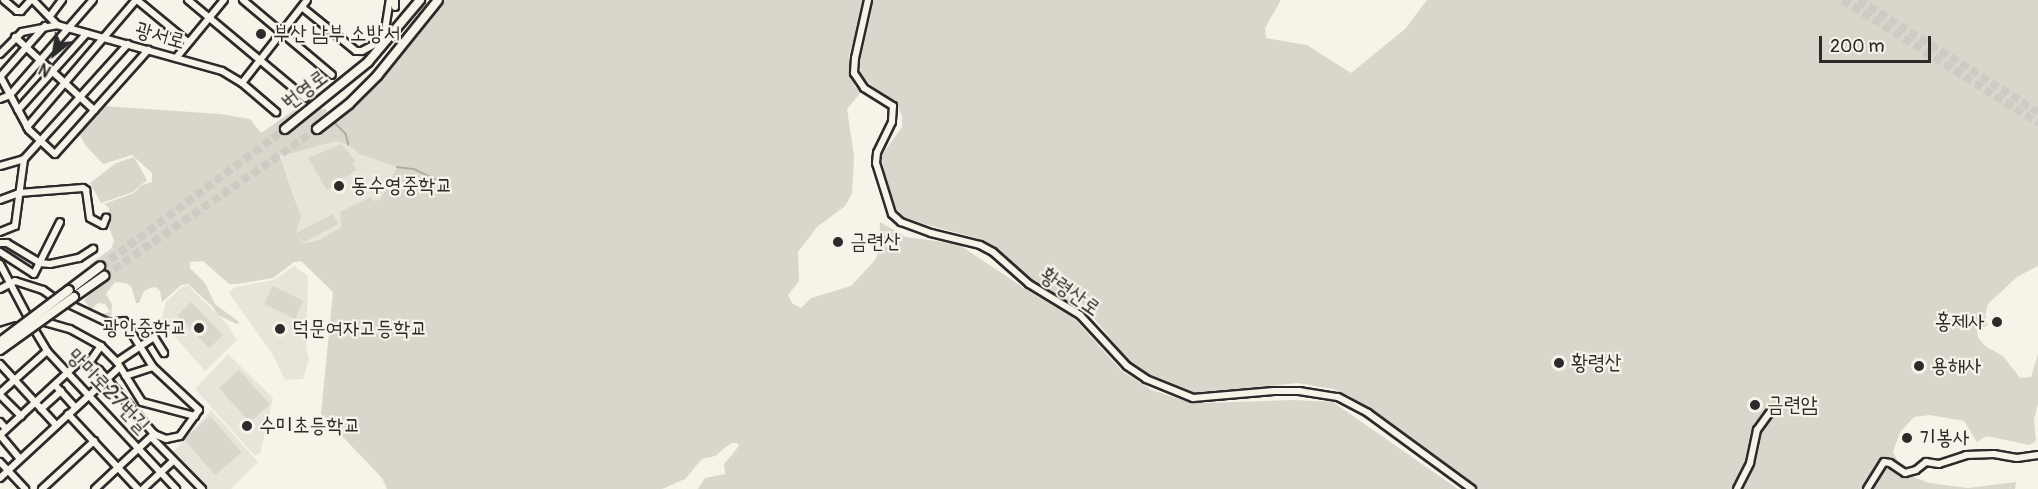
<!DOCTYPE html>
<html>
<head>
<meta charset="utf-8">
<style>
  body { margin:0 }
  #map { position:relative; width:2038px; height:489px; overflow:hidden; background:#f7f3e8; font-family:Pangolin,"Poor Story",sans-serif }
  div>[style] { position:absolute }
  .built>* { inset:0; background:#e8e4da }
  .green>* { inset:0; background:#dad6cc; transform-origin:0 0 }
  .stream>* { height:1.5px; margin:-0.75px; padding:0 0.75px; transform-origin:0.75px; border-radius:0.75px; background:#afaca4 }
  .major-tunnel>* { height:8px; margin-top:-4px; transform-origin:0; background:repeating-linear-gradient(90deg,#cecbc2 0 8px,transparent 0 12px) }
  .highway-tunnel>* { height:8px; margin-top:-4px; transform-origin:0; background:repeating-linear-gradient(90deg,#cecbc2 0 8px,transparent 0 12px) }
  .roads { filter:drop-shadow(2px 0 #2b2b2b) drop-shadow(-2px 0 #2b2b2b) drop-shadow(0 2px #2b2b2b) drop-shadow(0 -2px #2b2b2b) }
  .minor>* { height:6px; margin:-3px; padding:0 3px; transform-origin:3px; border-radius:3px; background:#f7f3e8 }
  .highway>* { height:8px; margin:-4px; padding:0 4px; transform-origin:4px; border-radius:4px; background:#f7f3e8 }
  .bridges { filter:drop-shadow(2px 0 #2b2b2b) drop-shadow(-2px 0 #2b2b2b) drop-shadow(0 2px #2b2b2b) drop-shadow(0 -2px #2b2b2b) }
  .highway-bridge>* { height:8px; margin:-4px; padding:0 4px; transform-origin:4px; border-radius:4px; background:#f7f3e8 }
  .dots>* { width:16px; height:16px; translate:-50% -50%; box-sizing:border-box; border:3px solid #f7f3e8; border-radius:50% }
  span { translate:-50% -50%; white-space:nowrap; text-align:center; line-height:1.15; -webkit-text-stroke:4.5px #f7f3e8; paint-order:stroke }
  .poi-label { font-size:21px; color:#2b2b2b }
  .left { translate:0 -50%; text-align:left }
  .right { translate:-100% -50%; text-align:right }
  .street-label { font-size:21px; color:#2b2b2b }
  .north { position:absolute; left:24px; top:24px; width:60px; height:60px; -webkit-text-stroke:4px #f7f3e8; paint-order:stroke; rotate:210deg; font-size:16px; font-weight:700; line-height:24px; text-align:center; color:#2b2b2b }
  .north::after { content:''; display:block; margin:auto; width:21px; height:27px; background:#2b2b2b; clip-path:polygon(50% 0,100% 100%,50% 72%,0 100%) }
  .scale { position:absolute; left:1819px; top:36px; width:112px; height:27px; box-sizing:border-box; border:3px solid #2b2b2b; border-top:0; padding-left:8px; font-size:18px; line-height:21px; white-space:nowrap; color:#2b2b2b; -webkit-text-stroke:4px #f7f3e8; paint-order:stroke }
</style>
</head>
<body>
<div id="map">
  <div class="built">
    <div style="clip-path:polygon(336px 141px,349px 145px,359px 154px,397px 167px,380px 200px,340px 213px,341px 227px,321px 239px,301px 244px,296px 231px,298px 207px,280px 155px,286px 149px,290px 154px)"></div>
    <div style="clip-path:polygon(294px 266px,308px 276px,306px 348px,309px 358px,303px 379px,285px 380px,273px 355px,229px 293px,235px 287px,274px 280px)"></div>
    <div style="clip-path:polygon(188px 286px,227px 324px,237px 340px,205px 371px,161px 321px,166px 302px,182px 287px)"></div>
    <div style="clip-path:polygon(228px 354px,273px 398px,260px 454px,255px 456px,195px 389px)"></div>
    <div style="clip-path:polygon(211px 410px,258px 462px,231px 489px,205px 489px,173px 452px)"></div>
  </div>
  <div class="green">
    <div style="clip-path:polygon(evenodd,440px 0,867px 0,849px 55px,851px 74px,855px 87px,862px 91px,847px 109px,854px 156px,852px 194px,845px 206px,817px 227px,798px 252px,799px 281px,788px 295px,792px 303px,801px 308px,811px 298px,851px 286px,875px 260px,879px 251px,880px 222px,906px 237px,958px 244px,1030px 292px,1072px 316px,1122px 371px,1152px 390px,1188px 402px,1206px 403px,1294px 400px,1333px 402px,1458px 489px,698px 489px,705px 478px,725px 474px,724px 464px,739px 446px,737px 443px,731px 443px,715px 456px,702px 459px,685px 479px,662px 489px,387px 489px,382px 478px,321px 414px,333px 292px,301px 261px,294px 262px,273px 278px,238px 284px,229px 284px,203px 261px,190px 262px,190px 268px,205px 283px,215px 304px,239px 322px,237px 324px,218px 315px,213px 307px,188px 284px,181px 285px,162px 302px,160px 291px,156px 287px,150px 288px,144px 291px,139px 303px,136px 303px,131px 286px,126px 283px,115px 282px,106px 294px,112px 304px,111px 318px,98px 315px,110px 312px,105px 304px,98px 303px,91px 310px,84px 300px,110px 275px,100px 263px,91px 267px,90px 264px,111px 249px,114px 241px,108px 225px,109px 208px,104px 204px,134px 193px,142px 185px,152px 182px,152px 173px,132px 155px,103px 164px,86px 146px,78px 132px,95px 113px,103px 106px,220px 114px,250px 119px,261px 133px,300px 106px,303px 110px,281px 126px,287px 135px,320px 109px,326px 109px,329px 116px,314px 128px,320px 136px,344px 112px,440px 0,336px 141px,349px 145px,359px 154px,397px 167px,380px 200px,374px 201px,370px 197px,340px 212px,341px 227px,321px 239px,302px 244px,298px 235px,303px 243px,338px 224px,333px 214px,296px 233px,301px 217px,280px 156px,286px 150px,290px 154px,336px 141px)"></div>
    <div style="clip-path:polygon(873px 0,1281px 0,1265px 28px,1266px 38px,1307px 45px,1351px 73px,1405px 29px,1427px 0,2038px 0,2038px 266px,2017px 277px,1988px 304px,1985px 315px,1988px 325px,1977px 330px,1978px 337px,1985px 346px,2003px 356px,2020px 378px,2031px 377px,2038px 354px,2038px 403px,2034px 420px,2036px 441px,2030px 445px,1986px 436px,1977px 442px,1964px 421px,1930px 415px,1914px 417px,1900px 432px,1893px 452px,1904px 473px,1929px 483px,1968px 488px,2016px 482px,2015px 489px,1477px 489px,1348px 395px,1333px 389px,1298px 383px,1194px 394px,1158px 381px,1132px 365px,1092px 316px,1041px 287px,980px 239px,906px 219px,891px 203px,881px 156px,902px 127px,902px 116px,897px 105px,861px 77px,859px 50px)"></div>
    <div style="clip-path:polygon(341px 144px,356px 161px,353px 164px,356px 170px,327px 190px,308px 158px)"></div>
    <div style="clip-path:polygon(134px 157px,147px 180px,133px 192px,101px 203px,90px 183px,116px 163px)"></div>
    <div style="left:273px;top:286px;width:34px;height:20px;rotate:26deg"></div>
    <div style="left:191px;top:302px;width:46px;height:19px;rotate:46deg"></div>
    <div style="left:239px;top:370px;width:46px;height:27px;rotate:48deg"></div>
    <div style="left:210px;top:416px;width:48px;height:35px;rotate:49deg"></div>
  </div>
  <div class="stream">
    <div style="left:334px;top:122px;width:17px;rotate:45deg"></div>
    <div style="left:346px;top:134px;width:11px;rotate:75deg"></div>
    <div style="left:397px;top:167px;width:17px;rotate:7deg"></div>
    <div style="left:414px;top:169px;width:25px;rotate:26deg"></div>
  </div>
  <div class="major-tunnel">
    <div style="left:1843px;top:0;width:231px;rotate:32.2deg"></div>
    <div style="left:1859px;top:0;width:211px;rotate:32deg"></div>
  </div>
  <div class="highway-tunnel">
    <div style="left:100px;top:267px;width:231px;rotate:-36.7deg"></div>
    <div style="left:104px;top:276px;width:259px;rotate:-34.6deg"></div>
  </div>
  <div class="roads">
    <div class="minor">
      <div style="left:4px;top:0;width:17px;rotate:40deg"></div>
      <div style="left:17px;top:11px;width:4px"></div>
      <div style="left:21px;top:11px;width:15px;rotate:-48deg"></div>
      <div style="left:33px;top:0;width:35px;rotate:46deg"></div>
      <div style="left:137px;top:0;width:66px;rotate:39.5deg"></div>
      <div style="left:188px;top:0;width:153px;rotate:39.9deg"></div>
      <div style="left:243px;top:0;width:116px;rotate:40.1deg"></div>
      <div style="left:868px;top:0;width:59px;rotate:102.6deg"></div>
      <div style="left:855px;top:58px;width:15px;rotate:94deg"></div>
      <div style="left:854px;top:73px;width:18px;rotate:56deg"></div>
      <div style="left:864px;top:88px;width:34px;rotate:32deg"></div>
      <div style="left:893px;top:106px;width:16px;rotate:94deg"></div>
      <div style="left:892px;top:122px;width:34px;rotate:116deg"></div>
      <div style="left:877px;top:153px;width:10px;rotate:96deg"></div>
      <div style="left:876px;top:163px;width:53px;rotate:72.6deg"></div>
      <div style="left:892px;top:214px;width:12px;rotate:42deg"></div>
      <div style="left:901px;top:222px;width:32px;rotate:20deg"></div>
      <div style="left:931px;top:233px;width:50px;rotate:13.8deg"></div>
      <div style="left:980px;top:245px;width:15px;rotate:28deg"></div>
      <div style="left:993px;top:252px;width:48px;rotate:41.6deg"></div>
      <div style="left:1029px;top:284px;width:60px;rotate:31.3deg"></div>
      <div style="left:1080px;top:315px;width:69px;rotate:47.3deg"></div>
      <div style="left:1127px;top:366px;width:23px;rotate:34deg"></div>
      <div style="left:1146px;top:379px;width:51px;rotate:22deg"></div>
      <div style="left:1193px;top:398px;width:81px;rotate:-4.9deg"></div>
      <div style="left:1274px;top:391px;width:25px"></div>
      <div style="left:1299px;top:391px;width:39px;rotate:9deg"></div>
      <div style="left:1338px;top:397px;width:34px;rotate:28deg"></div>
      <div style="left:1368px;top:413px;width:129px;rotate:36.2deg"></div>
      <div style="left:395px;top:7px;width:7px;rotate:-90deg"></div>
      <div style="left:303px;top:8px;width:68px;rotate:39.1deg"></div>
      <div style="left:356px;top:51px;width:6px"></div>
      <div style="left:362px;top:51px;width:15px;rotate:-28deg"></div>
      <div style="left:375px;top:44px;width:17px;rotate:-54deg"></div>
      <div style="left:385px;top:30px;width:30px;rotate:-81deg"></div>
      <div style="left:50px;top:16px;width:20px;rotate:-53deg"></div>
      <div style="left:15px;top:37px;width:108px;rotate:42.7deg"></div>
      <div style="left:0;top:54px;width:31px;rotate:-45deg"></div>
      <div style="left:22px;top:32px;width:36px;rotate:-11deg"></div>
      <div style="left:57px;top:25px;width:171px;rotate:15.6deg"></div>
      <div style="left:222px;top:71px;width:23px;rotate:31deg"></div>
      <div style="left:242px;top:83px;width:45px;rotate:40.5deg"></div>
      <div style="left:176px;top:58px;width:75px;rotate:-50.4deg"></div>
      <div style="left:0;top:76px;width:61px;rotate:61.8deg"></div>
      <div style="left:29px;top:130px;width:35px;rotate:43deg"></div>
      <div style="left:55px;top:154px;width:140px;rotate:-48.2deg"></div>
      <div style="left:0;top:77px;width:68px;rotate:-48.6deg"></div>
      <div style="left:242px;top:83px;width:105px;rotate:-51.9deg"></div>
      <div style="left:0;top:99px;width:11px;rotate:-22deg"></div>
      <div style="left:10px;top:95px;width:126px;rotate:-48.9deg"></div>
      <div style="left:18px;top:110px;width:103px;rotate:-48.1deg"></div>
      <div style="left:27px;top:127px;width:167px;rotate:-49.4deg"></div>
      <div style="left:0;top:166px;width:25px;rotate:-16deg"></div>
      <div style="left:24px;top:159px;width:155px;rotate:-47.9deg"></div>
      <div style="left:0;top:200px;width:20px;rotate:-20deg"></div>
      <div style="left:19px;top:193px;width:64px;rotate:-4.5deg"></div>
      <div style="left:83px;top:188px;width:4px;rotate:34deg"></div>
      <div style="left:86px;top:190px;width:28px;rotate:82deg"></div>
      <div style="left:90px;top:218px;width:15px;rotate:28deg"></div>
      <div style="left:103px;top:225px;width:8px;rotate:-67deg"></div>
      <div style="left:0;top:232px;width:16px;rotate:-22deg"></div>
      <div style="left:15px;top:226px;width:68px;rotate:-82.3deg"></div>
      <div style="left:0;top:243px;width:7px"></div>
      <div style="left:7px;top:243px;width:39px;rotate:31deg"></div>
      <div style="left:40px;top:263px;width:10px;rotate:6deg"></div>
      <div style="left:50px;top:264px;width:30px;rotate:-12deg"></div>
      <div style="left:79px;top:258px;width:17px;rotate:-33deg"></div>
      <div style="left:0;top:252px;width:40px;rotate:32.9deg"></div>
      <div style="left:34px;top:274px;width:58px;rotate:-63.4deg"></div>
      <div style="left:0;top:264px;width:60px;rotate:62.2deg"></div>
      <div style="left:0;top:289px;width:17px;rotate:-28deg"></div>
      <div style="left:15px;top:281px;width:29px;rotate:18deg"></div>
      <div style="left:43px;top:290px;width:17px;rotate:36deg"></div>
      <div style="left:71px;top:305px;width:42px;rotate:25.3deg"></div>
      <div style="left:109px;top:323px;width:15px;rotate:-8deg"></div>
      <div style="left:124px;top:321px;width:54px;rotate:57.8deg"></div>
      <div style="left:45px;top:322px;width:26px;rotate:16deg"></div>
      <div style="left:70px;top:329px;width:35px;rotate:29deg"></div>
      <div style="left:101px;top:346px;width:23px;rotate:45deg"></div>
      <div style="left:117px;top:362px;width:47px;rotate:58deg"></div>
      <div style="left:142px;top:402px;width:55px;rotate:14.8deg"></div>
      <div style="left:34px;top:329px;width:26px;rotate:59deg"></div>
      <div style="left:47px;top:351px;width:189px;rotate:46.9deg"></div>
      <div style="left:0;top:331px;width:17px;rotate:-17deg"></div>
      <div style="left:117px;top:362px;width:45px;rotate:-34deg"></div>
      <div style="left:154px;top:337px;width:19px;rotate:58deg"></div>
      <div style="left:89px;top:363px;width:21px;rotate:-55deg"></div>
      <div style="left:0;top:364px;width:83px;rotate:47.4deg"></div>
      <div style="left:55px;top:385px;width:30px;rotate:48deg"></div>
      <div style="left:0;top:393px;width:63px;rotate:-41.8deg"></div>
      <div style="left:0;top:395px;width:30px;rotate:45deg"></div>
      <div style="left:41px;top:409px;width:27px;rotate:-42deg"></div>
      <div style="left:68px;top:414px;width:103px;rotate:47deg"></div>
      <div style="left:0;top:422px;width:9px;rotate:49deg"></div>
      <div style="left:0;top:435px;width:112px;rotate:-42.8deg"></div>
      <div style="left:82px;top:359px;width:20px;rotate:33deg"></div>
      <div style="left:99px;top:370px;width:84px;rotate:49.3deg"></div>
      <div style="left:154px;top:434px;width:13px;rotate:23deg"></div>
      <div style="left:166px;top:439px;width:14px;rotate:-12deg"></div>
      <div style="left:180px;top:436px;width:32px;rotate:-54deg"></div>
      <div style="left:199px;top:410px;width:63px;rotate:-136.9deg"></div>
      <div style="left:153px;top:367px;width:29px;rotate:162deg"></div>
      <div style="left:0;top:435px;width:31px;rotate:50deg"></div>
      <div style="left:151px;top:437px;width:73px;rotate:45.6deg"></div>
      <div style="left:0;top:462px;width:37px;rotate:47deg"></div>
      <div style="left:0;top:478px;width:163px;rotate:-42.8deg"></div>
      <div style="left:42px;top:489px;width:71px;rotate:-42.7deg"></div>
      <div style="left:95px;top:489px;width:81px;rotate:-43deg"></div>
      <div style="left:143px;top:489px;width:41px;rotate:-43deg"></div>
      <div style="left:1737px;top:489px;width:29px;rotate:-63deg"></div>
      <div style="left:1750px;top:463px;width:34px;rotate:-78deg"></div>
      <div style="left:1757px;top:430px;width:27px;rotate:-54deg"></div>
      <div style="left:1867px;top:489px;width:32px;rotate:-58deg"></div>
      <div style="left:1884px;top:462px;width:6px;rotate:9deg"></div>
      <div style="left:1890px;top:463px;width:18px;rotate:34deg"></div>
      <div style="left:1905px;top:473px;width:11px;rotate:-15deg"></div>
      <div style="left:1916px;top:470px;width:13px;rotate:-39deg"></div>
      <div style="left:1926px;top:462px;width:13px;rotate:9deg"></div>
      <div style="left:1939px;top:464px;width:28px;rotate:-18deg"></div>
      <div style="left:1966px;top:455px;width:28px;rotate:-2deg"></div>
      <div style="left:1994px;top:454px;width:23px;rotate:10deg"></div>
      <div style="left:2017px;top:458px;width:21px;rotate:-8deg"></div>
    </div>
    <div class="highway">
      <div style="left:285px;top:129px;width:107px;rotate:-38.9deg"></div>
      <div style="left:368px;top:62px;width:81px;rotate:-50deg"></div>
      <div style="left:317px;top:129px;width:41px;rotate:-38deg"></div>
      <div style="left:349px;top:104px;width:40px;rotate:-45deg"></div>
      <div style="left:377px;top:76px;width:97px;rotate:-51.2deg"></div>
      <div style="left:69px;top:290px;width:39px;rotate:-37deg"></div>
      <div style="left:74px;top:297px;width:37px;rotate:-35deg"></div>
    </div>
  </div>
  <div class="bridges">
    <div class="highway-bridge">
      <div style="left:0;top:342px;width:86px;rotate:-37deg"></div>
      <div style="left:0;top:350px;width:91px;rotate:-35.6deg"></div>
    </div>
  </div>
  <div class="dots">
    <div style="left:261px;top:34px;background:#2b2b2b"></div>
    <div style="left:339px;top:186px;background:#2b2b2b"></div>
    <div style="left:838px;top:242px;background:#2b2b2b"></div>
    <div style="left:1997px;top:322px;background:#2b2b2b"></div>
    <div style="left:199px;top:328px;background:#2b2b2b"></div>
    <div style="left:280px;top:329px;background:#2b2b2b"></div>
    <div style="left:1559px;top:363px;background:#2b2b2b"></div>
    <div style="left:1919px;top:366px;background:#2b2b2b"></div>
    <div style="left:1755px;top:405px;background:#2b2b2b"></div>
    <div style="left:247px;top:426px;background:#2b2b2b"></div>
    <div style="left:1907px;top:438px;background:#2b2b2b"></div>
  </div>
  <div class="poi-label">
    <span class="left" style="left:273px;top:34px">부산 남부 소방서</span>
    <span class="left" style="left:351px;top:186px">동수영중학교</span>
    <span class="left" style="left:850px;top:242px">금련산</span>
    <span class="right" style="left:1985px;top:322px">홍제사</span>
    <span class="right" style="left:187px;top:328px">광안중학교</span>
    <span class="left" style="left:292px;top:329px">덕문여자고등학교</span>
    <span class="left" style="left:1571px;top:363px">황령산</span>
    <span class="left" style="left:1931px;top:366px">용해사</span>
    <span class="left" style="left:1767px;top:405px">금련암</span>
    <span class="left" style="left:259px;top:426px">수미초등학교</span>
    <span class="left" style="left:1919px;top:438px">기봉사</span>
  </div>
  <div class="street-label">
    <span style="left:160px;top:36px;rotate:16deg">광서로</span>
    <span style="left:305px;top:90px;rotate:-37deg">번영로</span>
    <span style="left:1070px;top:292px;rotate:35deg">황령산로</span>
    <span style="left:108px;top:391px;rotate:46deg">망미로27번길</span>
  </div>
  <div class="north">N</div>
  <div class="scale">200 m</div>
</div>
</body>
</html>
